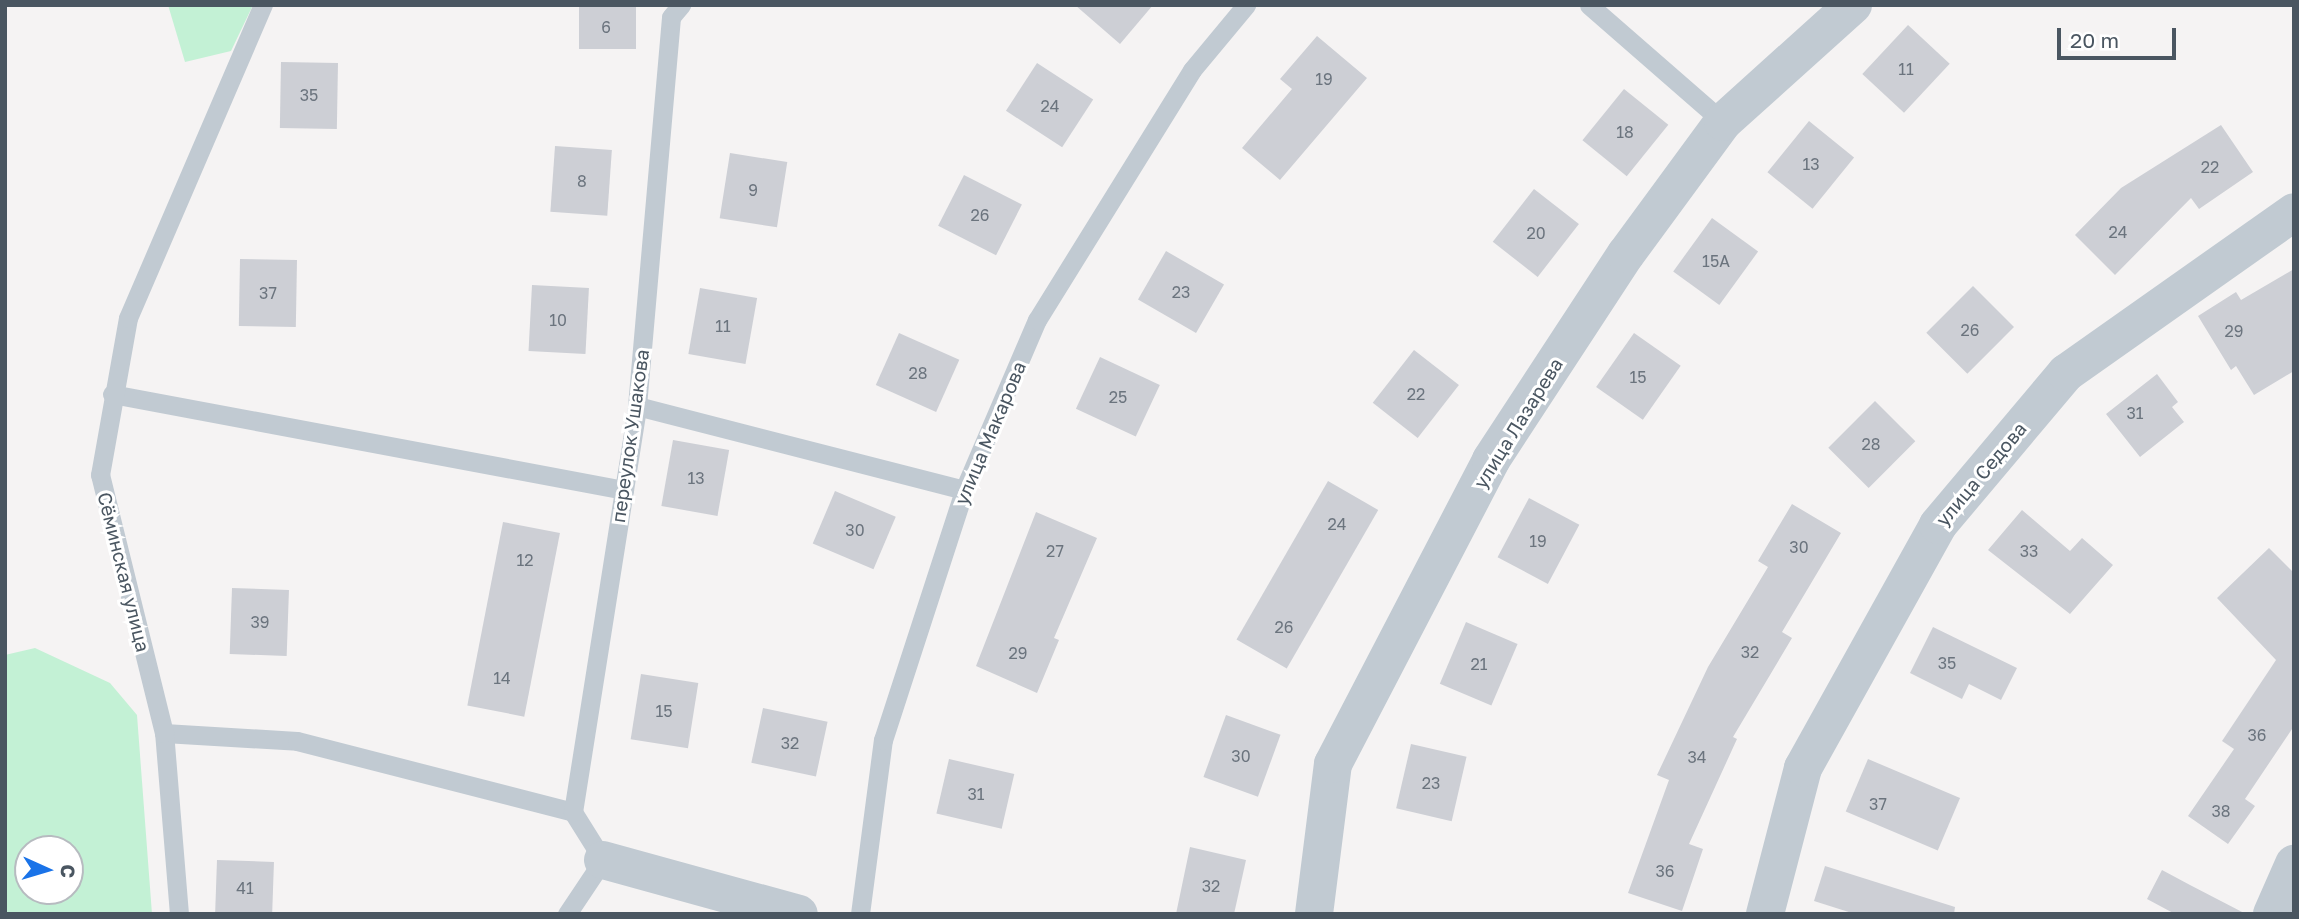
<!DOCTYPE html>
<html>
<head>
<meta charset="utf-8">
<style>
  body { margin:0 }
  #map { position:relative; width:2299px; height:919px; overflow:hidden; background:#f5f3f3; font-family:"Golos Text",sans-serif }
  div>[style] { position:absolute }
  .green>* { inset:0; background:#c3f1d5 }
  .building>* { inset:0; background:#cdcfd5; transform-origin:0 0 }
  .lane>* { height:19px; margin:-9.5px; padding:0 9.5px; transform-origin:9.5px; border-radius:9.5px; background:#c1cad2 }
  .street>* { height:38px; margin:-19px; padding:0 19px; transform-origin:19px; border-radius:19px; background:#c1cad2 }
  span { translate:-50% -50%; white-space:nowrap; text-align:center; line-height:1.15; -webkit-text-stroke:6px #fff; paint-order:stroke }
  .number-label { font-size:16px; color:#6b747e }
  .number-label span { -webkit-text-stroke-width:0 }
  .street-label { font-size:19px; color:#4a5661 }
  .frame { position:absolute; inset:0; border:7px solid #4a5661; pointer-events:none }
  .north { position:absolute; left:14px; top:835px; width:70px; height:70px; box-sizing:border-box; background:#fff; border:2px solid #b7bbc0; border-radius:50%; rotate:94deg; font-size:19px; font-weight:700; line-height:28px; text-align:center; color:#4a5661 }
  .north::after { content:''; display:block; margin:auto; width:24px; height:32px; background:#1a73e8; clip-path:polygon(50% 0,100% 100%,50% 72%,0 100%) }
  .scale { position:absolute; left:2057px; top:28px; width:119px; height:32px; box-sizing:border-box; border:4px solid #4a5661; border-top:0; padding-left:9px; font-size:21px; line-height:24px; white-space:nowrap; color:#4a5661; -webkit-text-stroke:5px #fff; paint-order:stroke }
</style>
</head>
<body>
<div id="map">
  <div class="green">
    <div style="clip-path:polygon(253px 5px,231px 51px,185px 62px,168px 5px)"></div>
    <div style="clip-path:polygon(evenodd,35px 648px,110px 683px,137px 715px,152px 914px,5px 914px,5px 655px,35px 648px,28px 849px,70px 849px,70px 891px,28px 891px,28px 849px)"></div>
  </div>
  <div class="building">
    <div style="left:579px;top:5px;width:57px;height:44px"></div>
    <div style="clip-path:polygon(1075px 5px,1153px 5px,1120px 44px)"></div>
    <div style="left:1908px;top:25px;width:57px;height:67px;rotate:43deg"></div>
    <div style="clip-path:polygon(1317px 36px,1367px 78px,1280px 180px,1242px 148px,1292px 89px,1280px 79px)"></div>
    <div style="left:281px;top:62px;width:57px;height:66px;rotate:1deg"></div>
    <div style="left:1037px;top:63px;width:67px;height:57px;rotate:33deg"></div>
    <div style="left:1624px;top:89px;width:57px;height:66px;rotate:39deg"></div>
    <div style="left:1809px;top:121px;width:58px;height:66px;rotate:39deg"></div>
    <div style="clip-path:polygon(2221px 125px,2253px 172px,2199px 209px,2191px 198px,2115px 275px,2075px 235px,2121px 188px)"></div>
    <div style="left:555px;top:146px;width:57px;height:66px;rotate:4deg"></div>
    <div style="left:730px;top:153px;width:58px;height:66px;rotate:9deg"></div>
    <div style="left:964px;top:175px;width:65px;height:57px;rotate:27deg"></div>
    <div style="left:1534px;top:189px;width:57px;height:67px;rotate:38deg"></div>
    <div style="left:1712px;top:218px;width:57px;height:66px;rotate:36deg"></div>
    <div style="left:1166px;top:251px;width:67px;height:56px;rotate:30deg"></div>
    <div style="left:240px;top:259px;width:57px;height:67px;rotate:1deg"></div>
    <div style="clip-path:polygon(2294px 269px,2294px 371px,2254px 395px,2236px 366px,2231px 370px,2198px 316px,2236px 292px,2241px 300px)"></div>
    <div style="left:532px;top:285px;width:57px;height:66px;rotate:3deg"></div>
    <div style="left:1973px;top:286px;width:58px;height:66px;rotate:45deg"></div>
    <div style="left:700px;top:288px;width:58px;height:67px;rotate:10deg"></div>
    <div style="left:899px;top:333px;width:66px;height:57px;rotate:24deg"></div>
    <div style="left:1634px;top:333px;width:57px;height:66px;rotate:35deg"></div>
    <div style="left:1414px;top:350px;width:57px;height:67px;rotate:38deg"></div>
    <div style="left:1100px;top:357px;width:66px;height:57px;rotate:25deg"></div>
    <div style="clip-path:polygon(2157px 374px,2178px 402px,2172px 407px,2184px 422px,2140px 457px,2106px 414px)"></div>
    <div style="left:1875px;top:401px;width:57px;height:66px;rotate:45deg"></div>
    <div style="left:673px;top:440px;width:57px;height:67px;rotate:10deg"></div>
    <div style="left:1328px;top:481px;width:58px;height:183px;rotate:30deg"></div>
    <div style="left:835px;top:491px;width:66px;height:57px;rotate:23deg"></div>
    <div style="left:1529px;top:498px;width:57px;height:67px;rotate:28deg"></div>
    <div style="clip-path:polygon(1792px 504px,1841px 533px,1782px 632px,1792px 638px,1733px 737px,1737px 739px,1689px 844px,1703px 849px,1682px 911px,1628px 893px,1669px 780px,1657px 775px,1708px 667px,1768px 567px,1758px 561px)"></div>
    <div style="clip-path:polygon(2022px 510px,2070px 551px,2082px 538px,2113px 565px,2070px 614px,1988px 550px)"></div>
    <div style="clip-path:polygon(1036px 512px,1097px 538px,1054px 638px,1059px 640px,1037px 693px,976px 666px)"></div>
    <div style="left:503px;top:522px;width:58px;height:187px;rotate:11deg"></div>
    <div style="clip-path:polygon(2269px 548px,2294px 573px,2294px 726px,2245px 799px,2255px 806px,2228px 844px,2188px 816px,2234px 749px,2222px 741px,2276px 660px,2217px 598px)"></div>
    <div style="left:232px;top:588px;width:57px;height:66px;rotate:2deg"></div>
    <div style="left:1466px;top:622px;width:56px;height:67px;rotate:23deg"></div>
    <div style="clip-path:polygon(1933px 627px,2017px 668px,2001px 700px,1969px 684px,1962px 699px,1910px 673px)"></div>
    <div style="left:641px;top:674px;width:58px;height:66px;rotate:9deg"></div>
    <div style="left:763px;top:708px;width:66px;height:56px;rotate:12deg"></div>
    <div style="left:1226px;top:715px;width:58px;height:66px;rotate:20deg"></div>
    <div style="left:1411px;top:744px;width:57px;height:66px;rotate:13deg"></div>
    <div style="left:949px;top:759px;width:67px;height:56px;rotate:13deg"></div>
    <div style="left:1868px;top:759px;width:100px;height:57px;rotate:23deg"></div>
    <div style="clip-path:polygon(1190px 847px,1246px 860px,1234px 914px,1176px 914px)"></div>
    <div style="left:217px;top:860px;width:57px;height:54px;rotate:2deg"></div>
    <div style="clip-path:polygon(1825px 866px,1955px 907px,1954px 914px,1855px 914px,1814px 901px)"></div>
    <div style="clip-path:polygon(2162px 870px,2190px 885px,2246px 914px,2175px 914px,2147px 899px)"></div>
  </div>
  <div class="lane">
    <div style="left:1589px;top:5px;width:178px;rotate:41.1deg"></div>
    <div style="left:112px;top:394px;width:521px;rotate:10.62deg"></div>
    <div style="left:637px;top:406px;width:338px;rotate:14.4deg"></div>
    <div style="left:164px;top:733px;width:133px;rotate:3.4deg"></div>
    <div style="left:297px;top:741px;width:285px;rotate:14.4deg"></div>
    <div style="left:179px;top:914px;width:182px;rotate:-94.7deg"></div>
    <div style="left:164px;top:733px;width:266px;rotate:-103.9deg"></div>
    <div style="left:100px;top:475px;width:159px;rotate:-79.9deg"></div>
    <div style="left:128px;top:318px;width:341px;rotate:-66.7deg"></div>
    <div style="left:567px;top:914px;width:65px;rotate:-56.3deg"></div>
    <div style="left:603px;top:860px;width:57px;rotate:-122deg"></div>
    <div style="left:573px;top:812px;width:411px;rotate:-81deg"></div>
    <div style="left:637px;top:406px;width:390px;rotate:-85deg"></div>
    <div style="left:671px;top:17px;width:16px;rotate:-50deg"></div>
    <div style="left:860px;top:914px;width:176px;rotate:-82.5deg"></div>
    <div style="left:883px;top:740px;width:263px;rotate:-72deg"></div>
    <div style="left:964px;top:490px;width:185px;rotate:-66.8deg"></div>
    <div style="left:1037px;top:320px;width:294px;rotate:-58.2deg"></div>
    <div style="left:1192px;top:70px;width:85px;rotate:-50.3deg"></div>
  </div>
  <div class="street">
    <div style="left:603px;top:860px;width:203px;rotate:15.4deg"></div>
    <div style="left:1314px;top:914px;width:151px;rotate:-82.8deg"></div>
    <div style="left:1333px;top:764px;width:343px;rotate:-62.5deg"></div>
    <div style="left:1491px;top:460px;width:246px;rotate:-56.8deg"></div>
    <div style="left:1626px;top:254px;width:164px;rotate:-53.7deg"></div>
    <div style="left:1723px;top:122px;width:175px;rotate:-42deg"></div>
    <div style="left:1765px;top:914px;width:151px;rotate:-75.4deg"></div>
    <div style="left:1803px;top:768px;width:278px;rotate:-60.9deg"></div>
    <div style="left:1938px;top:525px;width:199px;rotate:-49.9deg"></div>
    <div style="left:2066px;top:373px;width:279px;rotate:-35.2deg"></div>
    <div style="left:2272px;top:914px;width:55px;rotate:-66.3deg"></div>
  </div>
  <div class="number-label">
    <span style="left:606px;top:27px">6</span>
    <span style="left:1906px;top:69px">11</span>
    <span style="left:1324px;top:79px">19</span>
    <span style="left:309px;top:95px">35</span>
    <span style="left:1050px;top:106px">24</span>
    <span style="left:1625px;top:132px">18</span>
    <span style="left:1811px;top:164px">13</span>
    <span style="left:2210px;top:167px">22</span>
    <span style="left:582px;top:181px">8</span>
    <span style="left:753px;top:190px">9</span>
    <span style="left:980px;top:215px">26</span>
    <span style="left:2118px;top:232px">24</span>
    <span style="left:1536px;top:233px">20</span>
    <span style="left:1716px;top:261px">15А</span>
    <span style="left:1181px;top:292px">23</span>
    <span style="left:268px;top:293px">37</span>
    <span style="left:558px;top:320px">10</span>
    <span style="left:723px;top:326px">11</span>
    <span style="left:1970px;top:330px">26</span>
    <span style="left:2234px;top:331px">29</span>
    <span style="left:918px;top:373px">28</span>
    <span style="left:1638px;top:377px">15</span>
    <span style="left:1416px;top:394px">22</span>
    <span style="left:1118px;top:397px">25</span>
    <span style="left:2135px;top:413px">31</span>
    <span style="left:1871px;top:444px">28</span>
    <span style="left:696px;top:478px">13</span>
    <span style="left:1337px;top:524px">24</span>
    <span style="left:855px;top:530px">30</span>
    <span style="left:1538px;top:541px">19</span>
    <span style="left:1799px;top:547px">30</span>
    <span style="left:1055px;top:551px">27</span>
    <span style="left:2029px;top:551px">33</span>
    <span style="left:525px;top:560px">12</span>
    <span style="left:260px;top:622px">39</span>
    <span style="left:1284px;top:627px">26</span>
    <span style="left:1750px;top:652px">32</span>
    <span style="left:1018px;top:653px">29</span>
    <span style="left:1947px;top:663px">35</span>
    <span style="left:1479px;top:664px">21</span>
    <span style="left:502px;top:678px">14</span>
    <span style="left:664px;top:711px">15</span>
    <span style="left:2257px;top:735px">36</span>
    <span style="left:790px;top:743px">32</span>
    <span style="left:1241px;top:756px">30</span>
    <span style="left:1697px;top:757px">34</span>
    <span style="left:1431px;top:783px">23</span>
    <span style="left:976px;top:794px">31</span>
    <span style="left:1878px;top:804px">37</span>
    <span style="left:2221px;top:811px">38</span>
    <span style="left:1665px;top:871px">36</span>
    <span style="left:1211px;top:886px">32</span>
    <span style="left:245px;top:888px">41</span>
  </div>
  <div class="street-label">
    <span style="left:1518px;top:423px;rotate:-58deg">улица Лазарева</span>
    <span style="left:990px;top:433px;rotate:-67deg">улица Макарова</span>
    <span style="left:630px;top:436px;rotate:-82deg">переулок Ушакова</span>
    <span style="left:1981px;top:474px;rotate:-50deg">улица Седова</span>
    <span style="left:124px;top:572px;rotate:76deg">Сёминская улица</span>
  </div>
  <div class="frame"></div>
  <div class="north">С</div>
  <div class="scale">20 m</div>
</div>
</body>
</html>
